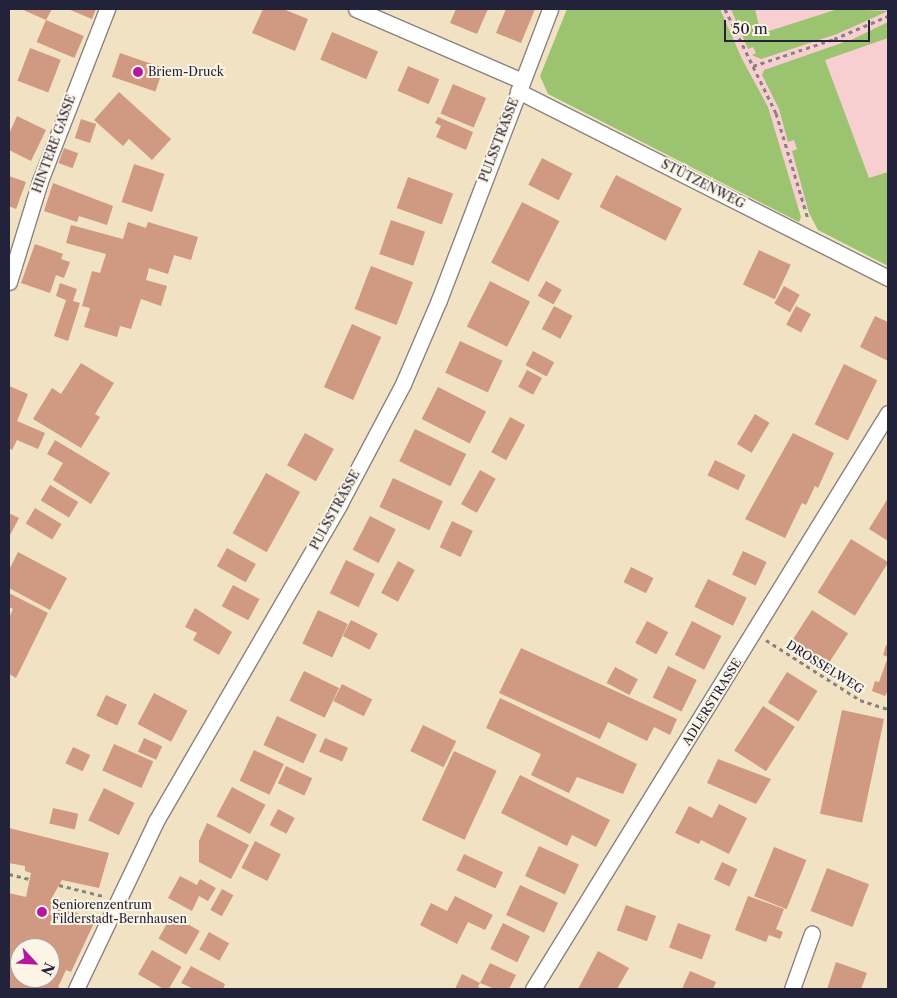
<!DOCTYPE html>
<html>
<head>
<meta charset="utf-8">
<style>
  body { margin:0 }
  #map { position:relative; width:897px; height:998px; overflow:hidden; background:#f2e2c4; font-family:"Libre Caslon Text",serif }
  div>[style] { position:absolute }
  .built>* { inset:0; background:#f7cfd1 }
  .green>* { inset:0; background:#9cc36f }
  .building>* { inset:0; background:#d09981; transform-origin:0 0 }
  .path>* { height:3px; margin-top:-1.5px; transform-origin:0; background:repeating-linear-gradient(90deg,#8a8280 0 4px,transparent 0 8px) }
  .roads { filter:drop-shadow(1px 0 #8a8280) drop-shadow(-1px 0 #8a8280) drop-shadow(0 1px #8a8280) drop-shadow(0 -1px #8a8280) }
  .street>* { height:15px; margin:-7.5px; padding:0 7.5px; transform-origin:7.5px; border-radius:7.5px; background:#fff }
  .dots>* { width:14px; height:14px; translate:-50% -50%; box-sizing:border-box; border:2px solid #fcf5e5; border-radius:50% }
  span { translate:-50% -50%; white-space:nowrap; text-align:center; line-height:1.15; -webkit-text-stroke:4px #fcf5e5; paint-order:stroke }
  .poi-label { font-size:12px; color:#22223b }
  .left { translate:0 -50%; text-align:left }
  .street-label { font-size:12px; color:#22223b }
  .frame { position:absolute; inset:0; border:10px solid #22223b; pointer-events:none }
  .north { position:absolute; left:10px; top:938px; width:50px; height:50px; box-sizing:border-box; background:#fcf5e5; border:1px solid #a5a1a1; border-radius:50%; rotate:115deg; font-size:14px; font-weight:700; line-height:20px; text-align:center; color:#22223b }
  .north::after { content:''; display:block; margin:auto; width:18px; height:22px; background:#b5179e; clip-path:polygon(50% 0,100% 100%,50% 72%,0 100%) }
  .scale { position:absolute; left:724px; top:20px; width:146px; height:22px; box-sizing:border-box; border:2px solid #22223b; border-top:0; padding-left:6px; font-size:15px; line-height:18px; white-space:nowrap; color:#22223b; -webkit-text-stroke:4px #fcf5e5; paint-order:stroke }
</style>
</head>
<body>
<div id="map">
  <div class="built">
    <div style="clip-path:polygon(577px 9px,888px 9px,888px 252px,549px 79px)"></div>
  </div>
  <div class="green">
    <div style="clip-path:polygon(567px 9px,720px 9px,742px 59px,768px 107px,801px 217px,799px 222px,548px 94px,540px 76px)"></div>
    <div style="clip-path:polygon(731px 9px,755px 9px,759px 26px,769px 31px,838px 9px,888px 11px,837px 34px,761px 59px,752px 55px,756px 53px,753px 47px,748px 49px)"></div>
    <div style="clip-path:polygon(888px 22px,888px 38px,825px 60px,869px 178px,888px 172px,888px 266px,818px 230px,809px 213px,792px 151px,797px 149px,794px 140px,788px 142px,779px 109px,762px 75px,764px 70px,853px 39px)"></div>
  </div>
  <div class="building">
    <div style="clip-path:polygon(21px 9px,52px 9px,46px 20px)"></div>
    <div style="clip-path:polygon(68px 9px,96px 9px,92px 19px)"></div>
    <div style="clip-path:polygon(263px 9px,283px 9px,308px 19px,295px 51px,252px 33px)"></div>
    <div style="clip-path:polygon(456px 9px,488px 9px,477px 34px,450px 23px)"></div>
    <div style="clip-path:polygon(506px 9px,535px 9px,521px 43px,496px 33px)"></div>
    <div style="left:46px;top:20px;width:41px;height:24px;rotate:23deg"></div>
    <div style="left:332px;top:32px;width:50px;height:30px;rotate:23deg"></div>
    <div style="left:30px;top:48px;width:33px;height:35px;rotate:21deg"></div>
    <div style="left:120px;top:53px;width:46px;height:25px;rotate:19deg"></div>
    <div style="left:408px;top:66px;width:34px;height:27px;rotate:23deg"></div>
    <div style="left:453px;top:84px;width:36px;height:32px;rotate:23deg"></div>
    <div style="clip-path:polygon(119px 92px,171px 139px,152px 160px,129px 139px,123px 146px,94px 120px)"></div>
    <div style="clip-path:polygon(17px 116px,46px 130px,31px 161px,9px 150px,9px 134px)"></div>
    <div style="clip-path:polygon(438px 117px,473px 132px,466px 150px,436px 137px,441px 126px,435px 123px)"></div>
    <div style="left:81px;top:119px;width:16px;height:20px;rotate:18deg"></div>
    <div style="left:64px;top:148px;width:15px;height:16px;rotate:20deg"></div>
    <div style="left:542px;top:158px;width:34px;height:30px;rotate:27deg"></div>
    <div style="left:134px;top:164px;width:32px;height:40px;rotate:18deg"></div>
    <div style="left:616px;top:175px;width:74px;height:36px;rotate:27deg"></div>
    <div style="clip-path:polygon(9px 176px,26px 182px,16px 209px,9px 206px)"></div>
    <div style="left:408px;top:177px;width:48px;height:33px;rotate:20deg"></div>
    <div style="clip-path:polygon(53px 183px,113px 206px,107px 225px,79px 216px,77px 222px,44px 211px)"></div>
    <div style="left:522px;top:202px;width:42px;height:68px;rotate:27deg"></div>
    <div style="left:391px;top:220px;width:36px;height:36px;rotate:19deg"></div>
    <div style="clip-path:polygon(128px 222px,146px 228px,148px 222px,198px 237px,191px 260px,174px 255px,168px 274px,149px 268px,146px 280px,167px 286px,161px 306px,141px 299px,131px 329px,120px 326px,117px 337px,84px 327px,90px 308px,82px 306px,92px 271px,100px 273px,106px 254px,66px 243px,71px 225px,123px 239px)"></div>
    <div style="clip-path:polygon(35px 244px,63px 254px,61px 259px,70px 262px,64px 278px,56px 275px,50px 293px,21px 283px)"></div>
    <div style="left:759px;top:250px;width:35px;height:38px;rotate:25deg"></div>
    <div style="left:371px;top:266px;width:45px;height:46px;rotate:21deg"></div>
    <div style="left:490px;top:281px;width:45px;height:51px;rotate:27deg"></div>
    <div style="left:546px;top:281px;width:18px;height:17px;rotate:29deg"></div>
    <div style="clip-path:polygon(60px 283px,77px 289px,73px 301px,80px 303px,68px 341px,54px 336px,66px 300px,56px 296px)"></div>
    <div style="left:784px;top:286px;width:18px;height:20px;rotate:29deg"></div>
    <div style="left:554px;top:306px;width:21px;height:26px;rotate:28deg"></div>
    <div style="left:796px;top:306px;width:17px;height:21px;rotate:28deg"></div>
    <div style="clip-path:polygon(875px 316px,888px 322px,888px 361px,860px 347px)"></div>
    <div style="left:352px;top:324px;width:32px;height:69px;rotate:24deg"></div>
    <div style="left:460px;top:341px;width:47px;height:35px;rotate:25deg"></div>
    <div style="left:533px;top:351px;width:24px;height:16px;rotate:28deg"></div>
    <div style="clip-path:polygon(81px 363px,114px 383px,95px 414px,100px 417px,81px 448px,33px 419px,52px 388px,61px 394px)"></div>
    <div style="left:844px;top:364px;width:37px;height:67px;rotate:26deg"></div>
    <div style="left:527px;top:370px;width:17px;height:19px;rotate:28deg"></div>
    <div style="clip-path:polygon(9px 386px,28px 394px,17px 421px,45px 433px,38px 449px,17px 440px,12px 450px,9px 448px)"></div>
    <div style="left:438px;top:387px;width:54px;height:36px;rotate:27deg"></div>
    <div style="left:755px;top:414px;width:17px;height:35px;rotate:31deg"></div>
    <div style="left:510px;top:417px;width:17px;height:40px;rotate:28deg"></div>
    <div style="left:415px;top:429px;width:57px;height:36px;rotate:26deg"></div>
    <div style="left:305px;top:433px;width:33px;height:37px;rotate:29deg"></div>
    <div style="clip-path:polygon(793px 433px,834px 453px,818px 488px,815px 486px,806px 505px,802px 503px,785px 538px,745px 519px)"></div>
    <div style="clip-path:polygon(55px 440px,110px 473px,91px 504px,53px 480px,63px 463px,47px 454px)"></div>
    <div style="left:715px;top:460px;width:34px;height:17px;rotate:26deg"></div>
    <div style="left:480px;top:470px;width:18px;height:39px;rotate:29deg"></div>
    <div style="left:266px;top:473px;width:39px;height:69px;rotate:29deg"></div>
    <div style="left:393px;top:478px;width:55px;height:32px;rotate:25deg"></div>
    <div style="left:50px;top:485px;width:33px;height:18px;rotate:31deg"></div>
    <div style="clip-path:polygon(888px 498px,888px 541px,869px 529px)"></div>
    <div style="left:35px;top:508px;width:31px;height:18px;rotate:31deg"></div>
    <div style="clip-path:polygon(9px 513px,19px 518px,9px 537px)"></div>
    <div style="left:370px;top:516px;width:29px;height:38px;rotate:27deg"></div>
    <div style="left:452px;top:521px;width:23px;height:29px;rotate:25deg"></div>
    <div style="left:851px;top:539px;width:44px;height:63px;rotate:32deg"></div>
    <div style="left:227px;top:548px;width:33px;height:21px;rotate:29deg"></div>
    <div style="left:743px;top:551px;width:26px;height:26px;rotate:25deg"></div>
    <div style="clip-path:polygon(18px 552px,67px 578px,50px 610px,9px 588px,9px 570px)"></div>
    <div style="left:346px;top:560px;width:32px;height:37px;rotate:26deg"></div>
    <div style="left:398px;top:561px;width:19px;height:36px;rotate:28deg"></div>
    <div style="left:631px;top:567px;width:25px;height:17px;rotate:26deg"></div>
    <div style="left:708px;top:579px;width:43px;height:31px;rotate:26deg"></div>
    <div style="left:233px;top:585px;width:30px;height:24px;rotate:28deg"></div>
    <div style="clip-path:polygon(9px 593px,48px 613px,16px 678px,9px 674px,9px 618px,13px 609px,9px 607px)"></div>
    <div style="clip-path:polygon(195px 608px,232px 632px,219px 655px,193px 640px,197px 633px,185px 627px)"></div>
    <div style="left:318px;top:610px;width:33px;height:37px;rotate:25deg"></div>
    <div style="left:812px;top:610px;width:43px;height:36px;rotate:33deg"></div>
    <div style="left:351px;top:620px;width:30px;height:18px;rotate:27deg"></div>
    <div style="left:647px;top:621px;width:24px;height:25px;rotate:28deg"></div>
    <div style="left:692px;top:621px;width:33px;height:38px;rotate:27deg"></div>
    <div style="clip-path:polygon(886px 645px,888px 646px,888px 691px,885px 696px,872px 691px,875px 681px,879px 682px,888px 657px,883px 655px)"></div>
    <div style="clip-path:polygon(521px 648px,677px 719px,670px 735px,654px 727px,647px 741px,608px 722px,600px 739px,499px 693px)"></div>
    <div style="left:668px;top:666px;width:32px;height:35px;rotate:26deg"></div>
    <div style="left:615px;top:667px;width:26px;height:18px;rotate:28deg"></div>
    <div style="left:304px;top:671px;width:39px;height:33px;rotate:26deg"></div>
    <div style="left:787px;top:672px;width:36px;height:36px;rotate:32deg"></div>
    <div style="left:342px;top:684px;width:34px;height:19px;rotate:27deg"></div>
    <div style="left:154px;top:693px;width:38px;height:35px;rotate:28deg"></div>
    <div style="left:106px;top:695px;width:23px;height:23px;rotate:25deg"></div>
    <div style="clip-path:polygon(500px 698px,637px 764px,623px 794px,577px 777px,569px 793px,531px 775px,541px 754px,486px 728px)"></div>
    <div style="left:763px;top:706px;width:38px;height:53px;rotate:33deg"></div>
    <div style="left:842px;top:710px;width:43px;height:106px;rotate:12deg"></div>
    <div style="left:277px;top:716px;width:44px;height:32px;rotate:25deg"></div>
    <div style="left:423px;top:725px;width:37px;height:29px;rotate:26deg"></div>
    <div style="left:144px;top:738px;width:20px;height:15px;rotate:24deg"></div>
    <div style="left:325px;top:738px;width:25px;height:15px;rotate:23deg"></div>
    <div style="left:114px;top:744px;width:43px;height:29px;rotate:24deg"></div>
    <div style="left:73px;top:747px;width:19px;height:18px;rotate:25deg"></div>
    <div style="left:254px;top:750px;width:33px;height:34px;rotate:25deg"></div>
    <div style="left:454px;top:751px;width:47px;height:76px;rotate:25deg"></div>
    <div style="clip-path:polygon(718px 759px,771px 779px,756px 804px,707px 783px)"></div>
    <div style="left:286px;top:766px;width:29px;height:19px;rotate:25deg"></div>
    <div style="clip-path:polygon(520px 775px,610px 820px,596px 847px,572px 835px,567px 846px,501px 813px)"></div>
    <div style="left:232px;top:787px;width:38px;height:33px;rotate:28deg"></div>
    <div style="left:104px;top:788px;width:34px;height:36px;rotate:26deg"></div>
    <div style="clip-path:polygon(719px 804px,747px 818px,729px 854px,701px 840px,699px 844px,675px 833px,689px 806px,712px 818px)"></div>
    <div style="left:53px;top:808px;width:26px;height:16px;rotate:13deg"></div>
    <div style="left:278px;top:809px;width:19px;height:18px;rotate:28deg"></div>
    <div style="clip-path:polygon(207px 823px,249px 845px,231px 879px,199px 862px,199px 841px)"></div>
    <div style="clip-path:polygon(evenodd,9px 828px,109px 853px,99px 888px,62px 880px,50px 901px,95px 921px,71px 972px,66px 970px,58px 987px,62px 989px,9px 989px,9px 893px,26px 897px,31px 873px,25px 871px,25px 866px,9px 863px,9px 828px,20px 948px,50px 948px,50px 978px,33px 981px,20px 978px,17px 973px,20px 948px)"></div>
    <div style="left:255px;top:841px;width:29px;height:30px;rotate:27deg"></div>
    <div style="left:539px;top:846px;width:44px;height:33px;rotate:25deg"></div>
    <div style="left:774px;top:847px;width:35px;height:53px;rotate:22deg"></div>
    <div style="left:464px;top:854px;width:43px;height:18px;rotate:25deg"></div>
    <div style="left:722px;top:862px;width:17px;height:19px;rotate:25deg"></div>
    <div style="left:827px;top:868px;width:45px;height:46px;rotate:21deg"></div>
    <div style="clip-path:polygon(180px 876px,197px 885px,200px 879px,216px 888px,208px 901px,199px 896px,192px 911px,168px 898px)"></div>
    <div style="left:520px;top:885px;width:42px;height:33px;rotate:25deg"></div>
    <div style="left:222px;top:889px;width:13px;height:24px;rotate:29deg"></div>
    <div style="clip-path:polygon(455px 896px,493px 915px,485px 930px,468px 922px,457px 944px,420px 925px,431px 903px,447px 911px)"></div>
    <div style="clip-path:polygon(748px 896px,784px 909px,776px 929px,783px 932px,780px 939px,769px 935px,766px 942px,735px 930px)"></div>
    <div style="left:626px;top:905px;width:32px;height:27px;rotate:20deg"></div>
    <div style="left:172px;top:915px;width:32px;height:27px;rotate:30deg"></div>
    <div style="left:503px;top:923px;width:30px;height:29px;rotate:26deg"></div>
    <div style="left:678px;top:923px;width:35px;height:26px;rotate:20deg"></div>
    <div style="left:209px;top:932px;width:23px;height:20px;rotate:29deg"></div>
    <div style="left:152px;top:950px;width:34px;height:28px;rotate:30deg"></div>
    <div style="clip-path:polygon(598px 951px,629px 968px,617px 989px,578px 989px)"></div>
    <div style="clip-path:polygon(836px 962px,867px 973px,861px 989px,827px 989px)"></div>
    <div style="clip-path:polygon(490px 963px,516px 975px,509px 989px,495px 989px,480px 983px)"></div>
    <div style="clip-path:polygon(191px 966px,225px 984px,223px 989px,194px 989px,181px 983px)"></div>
    <div style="clip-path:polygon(690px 971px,716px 982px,713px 989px,682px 989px)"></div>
    <div style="clip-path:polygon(462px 974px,480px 983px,478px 987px,482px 989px,455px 989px)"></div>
  </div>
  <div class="path">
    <div style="left:725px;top:9px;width:116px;rotate:63.9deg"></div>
    <div style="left:776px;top:113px;width:111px;rotate:73.2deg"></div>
    <div style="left:753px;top:66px;width:85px;rotate:-18.4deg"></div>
    <div style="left:834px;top:39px;width:59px;rotate:-23.1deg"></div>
    <div style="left:766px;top:640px;width:112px;rotate:32.6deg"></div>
    <div style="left:860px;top:700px;width:29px;rotate:18deg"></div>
    <div style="left:9px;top:874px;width:21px;rotate:14deg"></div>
    <div style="left:59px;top:885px;width:45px;rotate:14deg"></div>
  </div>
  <div class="roads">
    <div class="street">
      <div style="left:356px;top:9px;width:181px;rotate:23.4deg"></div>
      <div style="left:518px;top:91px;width:415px;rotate:26.8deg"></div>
      <div style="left:9px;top:282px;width:106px;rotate:-72.9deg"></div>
      <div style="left:40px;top:181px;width:185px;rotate:-68.7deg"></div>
      <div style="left:76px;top:989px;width:186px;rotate:-64.5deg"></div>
      <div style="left:156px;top:821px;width:367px;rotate:-59.9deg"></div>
      <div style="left:340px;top:503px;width:135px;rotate:-62.1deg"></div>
      <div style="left:403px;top:384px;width:91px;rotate:-66.8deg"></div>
      <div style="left:439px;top:300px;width:311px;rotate:-69.1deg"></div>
      <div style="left:533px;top:989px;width:677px;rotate:-58.35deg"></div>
      <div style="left:792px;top:989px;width:59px;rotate:-70.3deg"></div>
    </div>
  </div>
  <div class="dots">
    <div style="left:138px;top:72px;background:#b5179e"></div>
    <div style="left:42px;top:912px;background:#b5179e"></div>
  </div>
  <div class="poi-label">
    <span class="left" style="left:148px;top:72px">Briem-Druck</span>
    <span class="left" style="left:52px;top:912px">Seniorenzentrum<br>Filderstadt-Bernhausen</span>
  </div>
  <div class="street-label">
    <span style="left:499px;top:140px;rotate:-69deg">PULSSTRASSE</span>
    <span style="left:54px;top:144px;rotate:-70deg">HINTERE GASSE</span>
    <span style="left:703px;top:184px;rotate:27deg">STÜTZENWEG</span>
    <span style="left:335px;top:510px;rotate:-61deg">PULSSTRASSE</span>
    <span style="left:825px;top:667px;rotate:32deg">DROSSELWEG</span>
    <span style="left:712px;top:702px;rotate:-58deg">ADLERSTRASSE</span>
  </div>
  <div class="frame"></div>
  <div class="north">N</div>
  <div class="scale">50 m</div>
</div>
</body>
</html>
